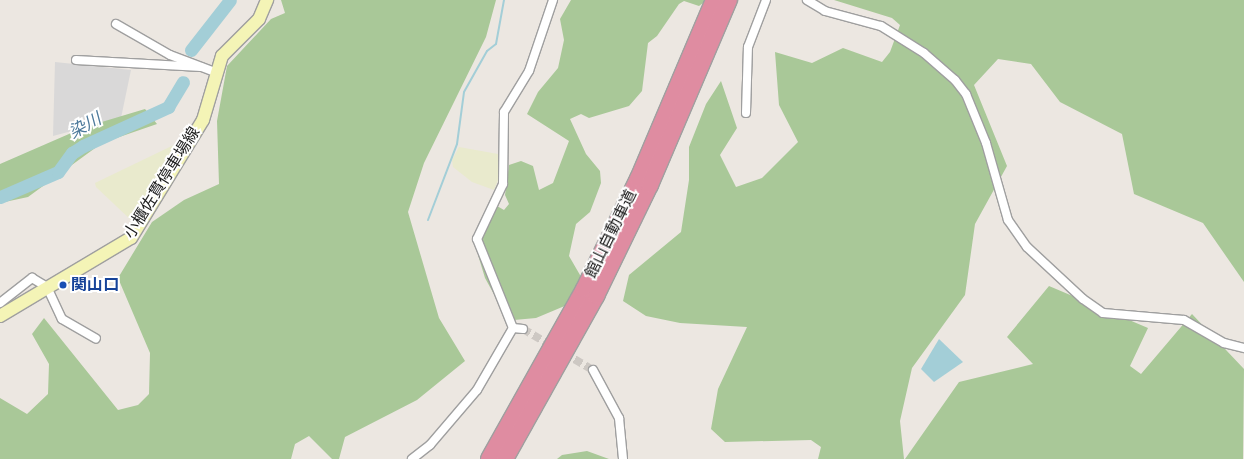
<!DOCTYPE html>
<html>
<head>
<meta charset="utf-8">
<style>
  body { margin:0 }
  #map { position:relative; width:1244px; height:459px; overflow:hidden; background:#ece7e1; font-family:"Alegreya Sans","Noto Sans JP",sans-serif }
  div>[style] { position:absolute }
  .residential>* { inset:0; background:#d9d8d8 }
  .farmland>* { inset:0; background:#e9eacd }
  .forest>* { inset:0; background:#a9c898 }
  .water>* { inset:0; background:#a3ced7 }
  .stream>* { height:2px; margin:-1px; padding:0 1px; transform-origin:1px; border-radius:1px; background:#a3ced7 }
  .river>* { height:13px; margin:-6.5px; padding:0 6.5px; transform-origin:6.5px; border-radius:6.5px; background:#a3ced7 }
  .street-tunnel>* { height:8px; margin-top:-4px; transform-origin:0; background:repeating-linear-gradient(90deg,#cdc8c3 0 8px,transparent 0 12px) }
  .roads { filter:drop-shadow(1px 0 #9f9f9f) drop-shadow(-1px 0 #9f9f9f) drop-shadow(0 1px #9f9f9f) drop-shadow(0 -1px #9f9f9f) }
  .street>* { height:8px; margin:-4px; padding:0 4px; transform-origin:4px; border-radius:4px; background:#fff }
  .secondary>* { height:12px; margin:-6px; padding:0 6px; transform-origin:6px; border-radius:6px; background:#f4f4b6 }
  .highway>* { height:16px; margin:-8px; padding:0 8px; transform-origin:8px; border-radius:8px; background:#df8ca1 }
  .dots>* { width:11px; height:11px; translate:-50% -50%; box-sizing:border-box; border:2px solid #fff; border-radius:50% }
  span { translate:-50% -50%; white-space:nowrap; text-align:center; line-height:1.15; -webkit-text-stroke:4px #fff; paint-order:stroke }
  .street-label { font-size:16px; color:#1b1b1b }
  .transit-label { font-size:16px; color:#164399; font-weight:700 }
  .left { translate:0 -50%; text-align:left }
  .water-label { font-size:17px; color:#4c799b; font-style:italic }
</style>
</head>
<body>
<div id="map">
  <div class="residential">
    <div style="clip-path:polygon(55px 62px,131px 70px,121px 118px,53px 136px)"></div>
  </div>
  <div class="farmland">
    <div style="clip-path:polygon(180px 142px,133px 222px,96px 187px,95px 183px)"></div>
    <div style="clip-path:polygon(459px 147px,498px 154px,501px 173px,494px 190px,472px 182px,453px 167px,452px 160px)"></div>
  </div>
  <div class="forest">
    <div style="clip-path:polygon(281px 0,496px 0,486px 37px,424px 163px,408px 212px,439px 318px,465px 361px,417px 400px,345px 437px,339px 459px,332px 459px,309px 436px,295px 444px,291px 459px,0 459px,0 398px,27px 414px,48px 394px,49px 364px,32px 334px,44px 318px,118px 410px,138px 405px,149px 394px,150px 353px,118px 278px,152px 222px,184px 200px,219px 184px,217px 121px,227px 66px,271px 19px,285px 13px)"></div>
    <div style="clip-path:polygon(571px 0,707px 0,699px 6px,684px 1px,679px 4px,657px 36px,648px 43px,642px 91px,629px 106px,589px 118px,581px 114px,570px 119px,586px 154px,600px 171px,601px 183px,590px 212px,576px 224px,572px 242px,569px 256px,580px 275px,580px 285px,567px 305px,536px 318px,514px 320px,507px 318px,485px 278px,478px 255px,479px 243px,485px 224px,497px 206px,504px 210px,509px 204px,505px 195px,509px 165px,521px 161px,533px 166px,539px 190px,553px 183px,569px 141px,527px 114px,538px 92px,558px 68px,564px 40px,560px 19px)"></div>
    <div style="clip-path:polygon(834px 0,1244px 0,1244px 282px,1203px 223px,1134px 194px,1122px 134px,1060px 102px,1031px 64px,998px 59px,974px 85px,1007px 166px,975px 224px,965px 295px,912px 368px,900px 421px,904px 459px,818px 459px,821px 447px,811px 440px,725px 442px,711px 429px,718px 389px,747px 327px,680px 323px,646px 316px,623px 301px,629px 275px,681px 232px,689px 180px,689px 147px,706px 104px,721px 81px,737px 128px,720px 155px,736px 187px,762px 178px,798px 142px,779px 105px,775px 52px,812px 63px,843px 48px,882px 62px,890px 52px,900px 25px,892px 18px)"></div>
    <div style="clip-path:polygon(145px 109px,157px 124px,102px 143px,28px 197px,0 203px,0 164px,85px 127px)"></div>
    <div style="clip-path:polygon(1049px 286px,1148px 328px,1130px 366px,1141px 374px,1192px 314px,1244px 369px,1243px 459px,905px 459px,959px 382px,1033px 364px,1007px 337px)"></div>
    <div style="clip-path:polygon(587px 451px,609px 459px,557px 459px,562px 455px)"></div>
  </div>
  <div class="water">
    <div style="clip-path:polygon(939px 339px,963px 362px,934px 382px,921px 369px)"></div>
  </div>
  <div class="stream">
    <div style="left:428px;top:220px;width:81px;rotate:-69.1deg"></div>
    <div style="left:457px;top:144px;width:52px;rotate:-82.3deg"></div>
    <div style="left:464px;top:92px;width:47px;rotate:-60.7deg"></div>
    <div style="left:487px;top:51px;width:11px;rotate:-38deg"></div>
    <div style="left:496px;top:44px;width:45px;rotate:-79.7deg"></div>
  </div>
  <div class="river">
    <div style="left:191px;top:50px;width:63px;rotate:-52deg"></div>
    <div style="left:0;top:197px;width:63px;rotate:-23.3deg"></div>
    <div style="left:58px;top:172px;width:24px;rotate:-54deg"></div>
    <div style="left:72px;top:153px;width:13px;rotate:-32deg"></div>
    <div style="left:83px;top:146px;width:94px;rotate:-24.6deg"></div>
    <div style="left:168px;top:107px;width:29px;rotate:-59deg"></div>
  </div>
  <div class="street-tunnel">
    <div style="left:523px;top:329px;width:81px;rotate:30.4deg"></div>
  </div>
  <div class="roads">
    <div class="street">
      <div style="left:807px;top:0;width:21px;rotate:31deg"></div>
      <div style="left:825px;top:11px;width:58px;rotate:15deg"></div>
      <div style="left:881px;top:26px;width:51px;rotate:32.1deg"></div>
      <div style="left:924px;top:53px;width:41px;rotate:41.1deg"></div>
      <div style="left:955px;top:80px;width:18px;rotate:52deg"></div>
      <div style="left:966px;top:94px;width:53px;rotate:67.8deg"></div>
      <div style="left:986px;top:143px;width:80px;rotate:74.1deg"></div>
      <div style="left:1008px;top:220px;width:33px;rotate:55deg"></div>
      <div style="left:1027px;top:247px;width:76px;rotate:42.9deg"></div>
      <div style="left:1083px;top:299px;width:24px;rotate:35deg"></div>
      <div style="left:1103px;top:313px;width:81px;rotate:4.9deg"></div>
      <div style="left:1184px;top:320px;width:46px;rotate:29.9deg"></div>
      <div style="left:1224px;top:343px;width:21px;rotate:14deg"></div>
      <div style="left:116px;top:24px;width:62px;rotate:29.9deg"></div>
      <div style="left:170px;top:55px;width:48px;rotate:20.7deg"></div>
      <div style="left:76px;top:60px;width:125px;rotate:3.2deg"></div>
      <div style="left:746px;top:113px;width:66px;rotate:-88.3deg"></div>
      <div style="left:748px;top:47px;width:50px;rotate:-69deg"></div>
      <div style="left:0;top:303px;width:41px;rotate:-38deg"></div>
      <div style="left:32px;top:278px;width:17px;rotate:31deg"></div>
      <div style="left:47px;top:287px;width:35px;rotate:65deg"></div>
      <div style="left:62px;top:319px;width:39px;rotate:30deg"></div>
      <div style="left:513px;top:328px;width:96px;rotate:-112deg"></div>
      <div style="left:477px;top:239px;width:61px;rotate:-64.7deg"></div>
      <div style="left:503px;top:184px;width:72px;rotate:-89.2deg"></div>
      <div style="left:504px;top:112px;width:48px;rotate:-58.6deg"></div>
      <div style="left:529px;top:71px;width:75px;rotate:-71.3deg"></div>
      <div style="left:513px;top:328px;width:10px;rotate:6deg"></div>
      <div style="left:593px;top:370px;width:55px;rotate:61.6deg"></div>
      <div style="left:619px;top:418px;width:41px;rotate:84.4deg"></div>
      <div style="left:412px;top:459px;width:23px;rotate:-38deg"></div>
      <div style="left:430px;top:445px;width:72px;rotate:-49.5deg"></div>
      <div style="left:477px;top:390px;width:72px;rotate:-59.9deg"></div>
    </div>
    <div class="secondary">
      <div style="left:0;top:316px;width:152px;rotate:-30.8deg"></div>
      <div style="left:131px;top:238px;width:138px;rotate:-58.6deg"></div>
      <div style="left:203px;top:120px;width:67px;rotate:-73.5deg"></div>
      <div style="left:222px;top:56px;width:52px;rotate:-45deg"></div>
      <div style="left:259px;top:19px;width:21px;rotate:-67deg"></div>
    </div>
    <div class="highway">
      <div style="left:489px;top:459px;width:195px;rotate:-60.8deg"></div>
      <div style="left:584px;top:289px;width:123px;rotate:-63.9deg"></div>
      <div style="left:638px;top:179px;width:194px;rotate:-67deg"></div>
      <div style="left:505px;top:459px;width:187px;rotate:-60.8deg"></div>
      <div style="left:596px;top:296px;width:123px;rotate:-64.1deg"></div>
      <div style="left:650px;top:185px;width:201px;rotate:-66.9deg"></div>
    </div>
  </div>
  <div class="dots">
    <div style="left:63px;top:285px;background:#1a4fb4"></div>
  </div>
  <div class="street-label">
    <span style="left:162px;top:183px;rotate:-58deg">小櫃佐貫停車場線</span>
    <span style="left:611px;top:234px;rotate:-64deg">館山自動車道</span>
  </div>
  <div class="transit-label">
    <span class="left" style="left:71px;top:285px">関山口</span>
  </div>
  <div class="water-label">
    <span style="left:85px;top:126px;rotate:-29deg">染川</span>
  </div>
</div>
</body>
</html>
